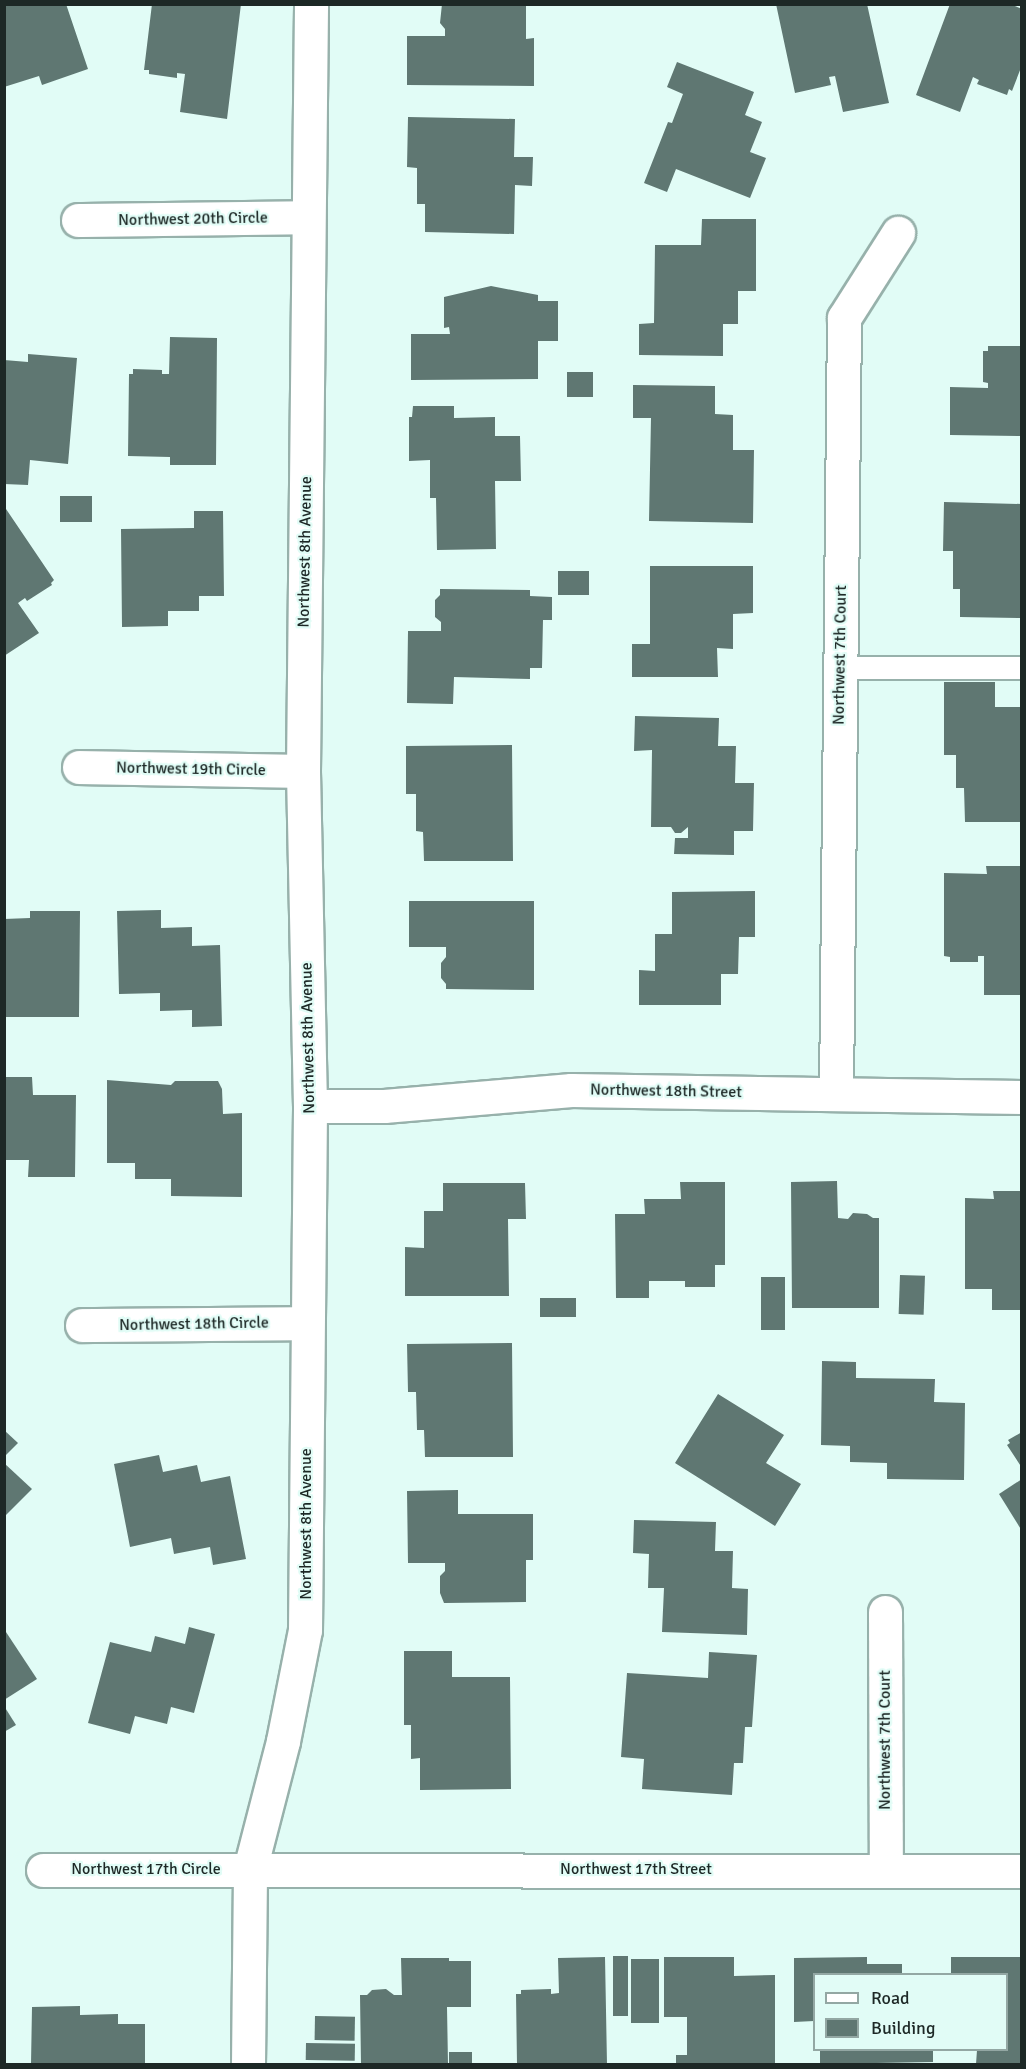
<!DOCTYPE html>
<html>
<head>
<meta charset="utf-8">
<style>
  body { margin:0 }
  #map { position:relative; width:1026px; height:2069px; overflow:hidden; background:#e1fcf6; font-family:Signika,sans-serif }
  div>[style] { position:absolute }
  .building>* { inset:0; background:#5f7772; transform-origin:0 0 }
  .roads { filter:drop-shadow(2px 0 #97b1ab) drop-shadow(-2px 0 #97b1ab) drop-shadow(0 2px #97b1ab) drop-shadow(0 -2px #97b1ab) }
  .service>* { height:22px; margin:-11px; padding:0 11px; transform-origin:11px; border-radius:11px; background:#fff }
  .minor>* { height:33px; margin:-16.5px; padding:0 16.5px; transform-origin:16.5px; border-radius:16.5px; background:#fff }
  span { translate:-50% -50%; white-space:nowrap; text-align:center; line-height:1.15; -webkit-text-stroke:4.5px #e1fcf6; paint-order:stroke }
  .street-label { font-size:16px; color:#1d2826 }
  .frame { position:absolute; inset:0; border:6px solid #1d2826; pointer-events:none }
  .legend { position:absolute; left:813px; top:1973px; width:195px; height:78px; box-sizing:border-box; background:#e1fcf6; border:2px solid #93a7a3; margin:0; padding:8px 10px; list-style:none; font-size:18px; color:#1d2826 }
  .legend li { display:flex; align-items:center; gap:12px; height:30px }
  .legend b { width:30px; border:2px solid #93a7a3 }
</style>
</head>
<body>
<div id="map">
  <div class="building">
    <div style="clip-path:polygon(4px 4px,66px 4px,88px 69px,42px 85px,39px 76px,4px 87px)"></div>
    <div style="clip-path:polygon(152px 4px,241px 4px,227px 119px,180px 112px,185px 74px,177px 73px,177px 78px,149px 74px,149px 70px,144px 70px)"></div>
    <div style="clip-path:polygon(442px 4px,526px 4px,526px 39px,534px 38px,534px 86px,407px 85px,407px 36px,445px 36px,445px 29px,440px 23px)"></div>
    <div style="clip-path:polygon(776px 4px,867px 4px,889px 103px,843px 112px,835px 76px,829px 77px,831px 85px,795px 93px)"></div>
    <div style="clip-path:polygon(950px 4px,1010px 4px,1022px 9px,1022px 65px,1012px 91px,1009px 89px,1007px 95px,977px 84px,979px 80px,973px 77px,960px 112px,916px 95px)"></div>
    <div style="clip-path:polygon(677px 62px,754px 92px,745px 115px,762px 122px,750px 152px,766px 158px,750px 198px,676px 169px,667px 192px,644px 183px,668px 122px,672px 123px,683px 94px,667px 87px)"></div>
    <div style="clip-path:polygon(408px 117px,515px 119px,514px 157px,533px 157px,532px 186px,515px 185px,514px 234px,425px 232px,425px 204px,417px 204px,417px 168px,407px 167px)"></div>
    <div style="clip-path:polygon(702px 219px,756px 219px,756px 291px,738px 291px,738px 324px,723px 324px,723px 356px,639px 355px,639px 324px,654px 323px,655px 245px,701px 245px)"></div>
    <div style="clip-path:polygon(491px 286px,538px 295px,538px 301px,558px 301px,558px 341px,538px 341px,538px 379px,411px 380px,411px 334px,450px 334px,449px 327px,444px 328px,444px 297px)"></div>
    <div style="clip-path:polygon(170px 337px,217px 338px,216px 465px,170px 465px,170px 457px,128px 456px,129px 374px,133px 374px,133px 369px,162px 370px,162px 374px,169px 374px)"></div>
    <div style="clip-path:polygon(988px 346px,1022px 346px,1022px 436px,950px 435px,950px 387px,988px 388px,988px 383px,983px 382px,983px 351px,988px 351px)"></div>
    <div style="clip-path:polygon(28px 354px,77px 358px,68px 464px,30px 460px,28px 485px,4px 484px,4px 360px,28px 362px)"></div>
    <div style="left:567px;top:372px;width:26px;height:25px"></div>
    <div style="clip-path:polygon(633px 385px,715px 386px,715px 414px,733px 415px,733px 450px,754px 450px,753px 523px,649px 521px,651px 418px,633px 418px)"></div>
    <div style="clip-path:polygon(413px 406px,454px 406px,454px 418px,495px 417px,495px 436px,520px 436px,521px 481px,495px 481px,496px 549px,437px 550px,436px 498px,430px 498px,430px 460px,409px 461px,409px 417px,412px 417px)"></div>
    <div style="left:60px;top:496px;width:32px;height:26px"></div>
    <div style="clip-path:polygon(944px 502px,1022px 504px,1022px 618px,960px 617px,960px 589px,953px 589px,953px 551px,943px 551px)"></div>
    <div style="clip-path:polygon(4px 506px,54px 580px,51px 583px,52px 585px,27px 601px,25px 598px,18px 603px,39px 633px,4px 656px)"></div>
    <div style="clip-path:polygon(194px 511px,223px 511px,224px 596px,199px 596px,199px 611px,168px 611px,168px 626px,122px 627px,121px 529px,194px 528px)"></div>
    <div style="clip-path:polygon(650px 566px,753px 566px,753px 613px,733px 614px,733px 649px,717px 648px,718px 677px,632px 677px,632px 644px,650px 644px)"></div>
    <div style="left:558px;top:571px;width:31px;height:24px"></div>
    <div style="clip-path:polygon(440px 589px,530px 590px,530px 596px,552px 597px,552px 620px,543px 620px,542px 668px,530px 668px,530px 679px,454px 677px,453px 704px,407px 703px,408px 631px,441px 631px,441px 622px,435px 617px,435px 600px,440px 595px)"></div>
    <div style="clip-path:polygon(944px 682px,995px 682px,995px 707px,1022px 707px,1022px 822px,965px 822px,964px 788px,956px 788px,956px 755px,944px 755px)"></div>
    <div style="clip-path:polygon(635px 716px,719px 718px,718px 746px,736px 746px,735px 783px,754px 783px,753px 831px,734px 831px,734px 855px,674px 854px,675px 838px,688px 838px,688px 827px,681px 833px,675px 833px,671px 827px,651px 827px,652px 750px,634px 751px)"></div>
    <div style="clip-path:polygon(512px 745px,513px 861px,424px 861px,423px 832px,416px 831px,416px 794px,406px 794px,406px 746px)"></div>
    <div style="clip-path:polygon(986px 866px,1022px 866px,1022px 995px,984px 995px,984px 956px,978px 956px,978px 962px,950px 962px,950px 957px,944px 956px,944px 873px,987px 874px)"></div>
    <div style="clip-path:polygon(755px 891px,755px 937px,739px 937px,738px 974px,721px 974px,721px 1005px,639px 1005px,639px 970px,655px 971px,655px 934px,672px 934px,672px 892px)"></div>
    <div style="clip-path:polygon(409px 901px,534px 901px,534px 990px,446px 989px,446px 984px,441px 978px,441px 963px,446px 957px,446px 947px,409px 947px)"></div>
    <div style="clip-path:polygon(161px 910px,161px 928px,192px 927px,192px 946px,220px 945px,222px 1026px,192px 1027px,192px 1010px,160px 1011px,160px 993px,119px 994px,117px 911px)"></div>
    <div style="clip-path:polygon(30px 911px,80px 911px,79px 1017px,4px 1017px,4px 919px,30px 918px)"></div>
    <div style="clip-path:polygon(4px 1077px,32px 1077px,33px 1095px,76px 1095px,75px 1177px,28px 1177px,29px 1160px,4px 1160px)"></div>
    <div style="clip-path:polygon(107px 1080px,171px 1085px,175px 1081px,218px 1081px,222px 1089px,223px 1114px,242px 1113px,242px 1197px,171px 1196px,171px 1179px,135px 1179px,135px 1163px,107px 1163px)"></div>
    <div style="clip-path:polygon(837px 1181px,838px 1218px,848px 1219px,853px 1213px,867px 1214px,873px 1218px,879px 1218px,879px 1308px,792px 1308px,791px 1182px)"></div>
    <div style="clip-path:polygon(680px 1182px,725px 1182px,725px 1265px,715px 1265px,715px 1287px,685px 1287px,685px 1281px,649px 1281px,649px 1298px,616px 1298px,615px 1214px,645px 1214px,644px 1199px,681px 1199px)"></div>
    <div style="clip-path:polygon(443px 1183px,525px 1183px,526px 1219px,508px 1219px,509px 1296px,405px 1296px,405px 1247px,424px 1248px,424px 1211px,443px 1211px)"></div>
    <div style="clip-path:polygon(993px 1191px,1022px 1191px,1022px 1310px,992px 1310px,992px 1289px,965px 1289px,965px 1198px,994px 1199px)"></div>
    <div style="left:900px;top:1275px;width:25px;height:39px;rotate:2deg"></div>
    <div style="left:761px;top:1277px;width:24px;height:53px"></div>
    <div style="left:540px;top:1298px;width:36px;height:19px"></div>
    <div style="clip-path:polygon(512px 1343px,513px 1457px,425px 1457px,424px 1430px,417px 1430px,416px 1392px,408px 1392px,407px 1344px)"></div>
    <div style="clip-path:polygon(822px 1361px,856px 1362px,856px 1378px,935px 1379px,934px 1402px,965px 1403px,964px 1480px,887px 1479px,887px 1463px,850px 1462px,850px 1446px,821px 1445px)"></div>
    <div style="clip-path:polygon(718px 1394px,784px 1435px,766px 1463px,801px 1484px,775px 1526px,675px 1463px)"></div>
    <div style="clip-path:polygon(4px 1430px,18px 1443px,4px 1457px)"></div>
    <div style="clip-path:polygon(1022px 1432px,1022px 1468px,1007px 1445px,1010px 1443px,1008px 1440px)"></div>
    <div style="clip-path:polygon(159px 1455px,163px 1472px,197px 1465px,201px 1482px,230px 1476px,246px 1559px,213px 1565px,210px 1547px,174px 1554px,171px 1538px,130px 1547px,114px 1464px)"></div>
    <div style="clip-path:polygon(4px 1463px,32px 1489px,4px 1517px)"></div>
    <div style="clip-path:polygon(1022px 1479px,1022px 1531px,999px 1494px)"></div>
    <div style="clip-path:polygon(458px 1490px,458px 1514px,533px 1514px,533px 1560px,526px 1560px,526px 1602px,444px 1603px,440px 1593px,440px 1576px,445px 1571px,445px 1563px,408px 1563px,407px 1491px)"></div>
    <div style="clip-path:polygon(634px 1520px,716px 1522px,715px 1551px,733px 1551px,732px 1588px,748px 1589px,747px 1635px,662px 1632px,664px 1588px,648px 1588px,649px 1554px,633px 1553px)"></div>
    <div style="clip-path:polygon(189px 1627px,215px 1634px,194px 1713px,171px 1707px,167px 1724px,135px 1716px,130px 1734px,88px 1723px,110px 1642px,151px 1652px,155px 1636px,185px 1644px)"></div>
    <div style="clip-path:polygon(4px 1629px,37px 1679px,4px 1700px)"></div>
    <div style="clip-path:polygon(404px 1651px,452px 1651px,452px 1677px,510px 1677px,511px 1789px,420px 1790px,420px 1758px,411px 1759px,411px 1725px,404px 1725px)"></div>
    <div style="clip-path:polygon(709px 1652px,757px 1655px,752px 1727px,745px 1727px,743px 1763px,734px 1763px,732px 1795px,642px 1789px,644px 1759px,621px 1757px,627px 1673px,708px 1678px)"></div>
    <div style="clip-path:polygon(4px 1706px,16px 1725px,4px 1732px)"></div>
    <div style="left:613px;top:1956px;width:15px;height:60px"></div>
    <div style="clip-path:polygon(605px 1957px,607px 2064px,517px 2064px,516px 1994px,521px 1994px,521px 1990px,551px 1989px,551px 1994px,559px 1993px,558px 1958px)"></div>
    <div style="clip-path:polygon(664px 1957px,734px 1957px,734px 1976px,775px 1975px,775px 2064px,676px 2064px,676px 2055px,687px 2055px,687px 2017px,664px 2017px)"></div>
    <div style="clip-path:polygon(867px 1957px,867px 1964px,902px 1964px,902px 1974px,814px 1974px,814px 2021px,794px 2022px,794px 1958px)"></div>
    <div style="clip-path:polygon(951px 1957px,1022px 1957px,1022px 2064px,976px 2064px,977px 2050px,1006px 2050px,1006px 1974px,951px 1974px)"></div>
    <div style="clip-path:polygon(401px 1958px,449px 1958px,449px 1961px,471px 1961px,471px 2007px,447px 2007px,448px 2064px,361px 2064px,360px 1995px,367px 1995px,372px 1990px,386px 1989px,394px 1995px,402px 1995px)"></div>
    <div style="left:631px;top:1959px;width:28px;height:64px"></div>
    <div style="clip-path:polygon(80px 2006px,80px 2015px,118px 2014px,118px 2024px,145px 2024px,145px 2064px,31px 2064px,32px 2007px)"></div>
    <div style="left:315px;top:2016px;width:40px;height:24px;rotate:1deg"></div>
    <div style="left:306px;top:2043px;width:49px;height:17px;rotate:1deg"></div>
    <div style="clip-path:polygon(820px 2050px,933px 2050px,933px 2062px,820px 2064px)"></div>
    <div style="left:449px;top:2052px;width:23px;height:12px"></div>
  </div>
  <div class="roads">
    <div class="service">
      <div style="left:840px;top:668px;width:182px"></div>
    </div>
    <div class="minor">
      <div style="left:78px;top:220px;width:230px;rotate:-0.7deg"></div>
      <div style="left:79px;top:767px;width:224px;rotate:1deg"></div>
      <div style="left:836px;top:1093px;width:775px;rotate:-89.41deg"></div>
      <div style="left:844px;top:318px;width:101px;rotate:-57.6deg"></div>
      <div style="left:310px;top:1106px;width:74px"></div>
      <div style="left:384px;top:1106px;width:188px;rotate:-4.9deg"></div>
      <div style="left:571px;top:1090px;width:451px;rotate:0.9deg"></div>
      <div style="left:82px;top:1325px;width:225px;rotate:-0.5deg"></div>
      <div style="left:885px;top:1612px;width:257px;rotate:89.8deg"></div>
      <div style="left:43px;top:1870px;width:979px;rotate:0.06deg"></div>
      <div style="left:248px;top:2064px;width:195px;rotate:-89.4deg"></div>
      <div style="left:250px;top:1869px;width:132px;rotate:-75.5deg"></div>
      <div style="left:283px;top:1741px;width:113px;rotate:-78.8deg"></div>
      <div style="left:305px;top:1630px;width:524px;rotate:-89.45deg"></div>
      <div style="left:310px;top:1106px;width:335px;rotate:-91.2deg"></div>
      <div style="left:303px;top:771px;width:767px;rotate:-89.4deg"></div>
    </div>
  </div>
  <div class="street-label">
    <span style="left:193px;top:219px;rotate:-1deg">Northwest 20th Circle</span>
    <span style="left:305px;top:552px;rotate:-89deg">Northwest 8th Avenue</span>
    <span style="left:840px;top:655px;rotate:-89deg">Northwest 7th Court</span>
    <span style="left:191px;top:769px;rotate:1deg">Northwest 19th Circle</span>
    <span style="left:308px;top:1038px;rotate:-91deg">Northwest 8th Avenue</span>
    <span style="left:666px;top:1091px;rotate:1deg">Northwest 18th Street</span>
    <span style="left:194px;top:1324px;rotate:-1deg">Northwest 18th Circle</span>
    <span style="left:306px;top:1524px;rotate:-90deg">Northwest 8th Avenue</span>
    <span style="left:885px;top:1740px;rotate:-90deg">Northwest 7th Court</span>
    <span style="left:146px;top:1869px">Northwest 17th Circle</span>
    <span style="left:636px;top:1869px">Northwest 17th Street</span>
  </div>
  <div class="frame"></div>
  <ul class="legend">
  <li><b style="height:8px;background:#fff"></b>Road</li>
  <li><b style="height:16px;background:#5f7772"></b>Building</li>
  </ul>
</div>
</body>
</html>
